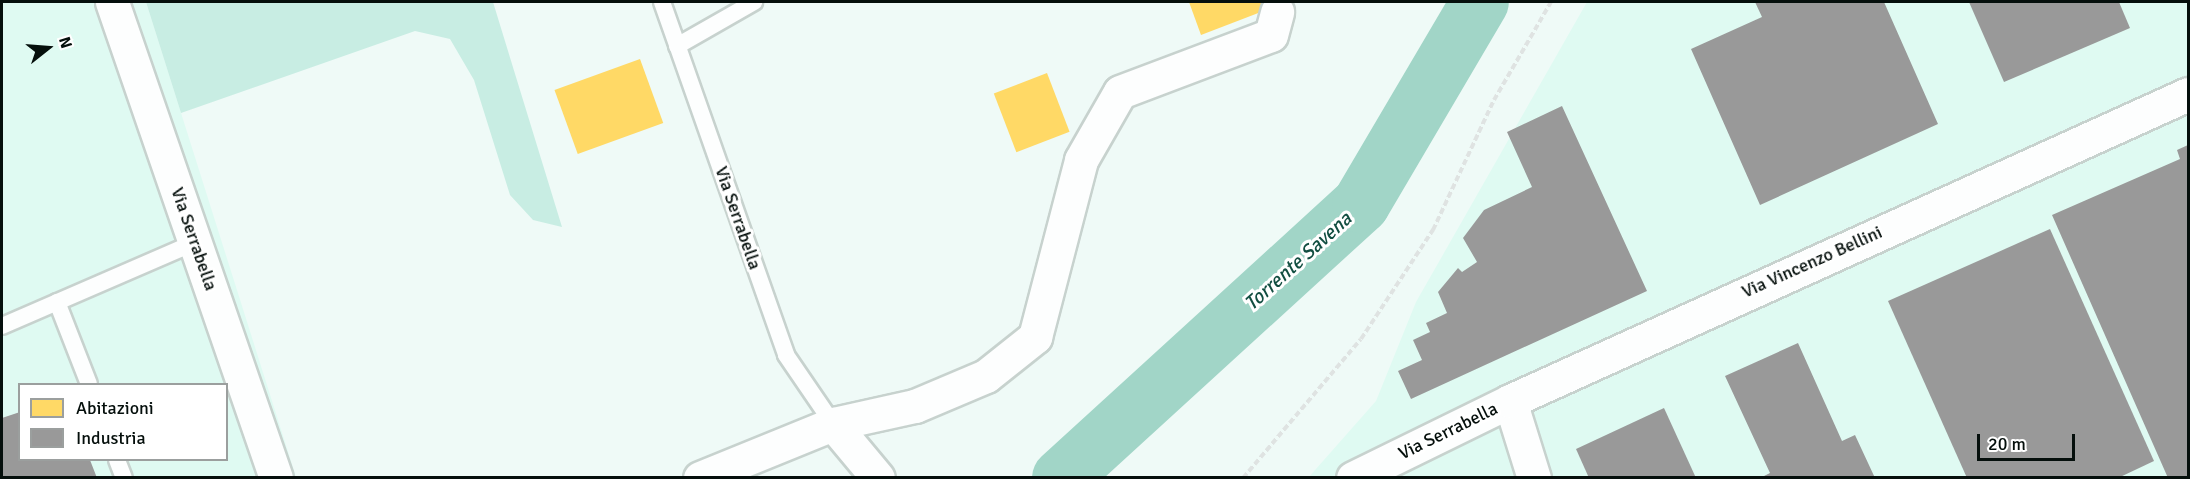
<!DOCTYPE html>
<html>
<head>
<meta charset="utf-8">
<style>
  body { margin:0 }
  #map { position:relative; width:2190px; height:479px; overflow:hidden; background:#effaf7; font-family:Signika,sans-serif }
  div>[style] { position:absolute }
  .built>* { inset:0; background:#dffaf2 }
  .green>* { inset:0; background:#c8ede3 }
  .homes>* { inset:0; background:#ffd966; transform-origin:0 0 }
  .industry>* { inset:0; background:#999 }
  .river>* { height:58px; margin:-29px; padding:0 29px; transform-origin:29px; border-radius:29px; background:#a1d5c7 }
  .path>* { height:4px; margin-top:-2px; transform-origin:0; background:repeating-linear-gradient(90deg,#dfe3e2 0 6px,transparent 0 9px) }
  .roads { filter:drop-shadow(2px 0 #c7d2ce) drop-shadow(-2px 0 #c7d2ce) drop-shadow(0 2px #c7d2ce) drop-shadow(0 -2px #c7d2ce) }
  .lane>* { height:16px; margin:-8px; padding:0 8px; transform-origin:8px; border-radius:8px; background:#fdfefe }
  .street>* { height:33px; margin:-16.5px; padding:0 16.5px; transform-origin:16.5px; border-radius:16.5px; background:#fdfefe }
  span { translate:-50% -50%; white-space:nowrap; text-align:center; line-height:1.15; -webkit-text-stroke:6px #fff; paint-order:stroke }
  .street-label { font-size:18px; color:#050f0c }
  .water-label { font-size:20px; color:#124e41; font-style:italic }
  .frame { position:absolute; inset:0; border:3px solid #050f0c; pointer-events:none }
  .legend { position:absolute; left:18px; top:383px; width:210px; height:78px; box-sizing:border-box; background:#fff; border:2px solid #9b9f9e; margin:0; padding:8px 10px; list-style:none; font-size:18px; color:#050f0c }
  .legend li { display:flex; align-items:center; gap:12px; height:30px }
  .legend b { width:30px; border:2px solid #9b9f9e }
  .north { position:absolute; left:18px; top:18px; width:60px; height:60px; -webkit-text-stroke:4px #fff; paint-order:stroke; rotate:73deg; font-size:16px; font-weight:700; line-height:24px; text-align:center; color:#050f0c }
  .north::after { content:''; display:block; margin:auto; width:21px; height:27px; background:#050f0c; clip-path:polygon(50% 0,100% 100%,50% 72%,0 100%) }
  .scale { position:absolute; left:1977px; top:434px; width:98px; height:27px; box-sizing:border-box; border:3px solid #050f0c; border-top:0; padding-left:8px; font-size:18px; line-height:21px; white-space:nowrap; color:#050f0c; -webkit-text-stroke:4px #fff; paint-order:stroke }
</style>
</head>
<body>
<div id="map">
  <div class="built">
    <div style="clip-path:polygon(evenodd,2px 2px,146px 2px,296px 477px,2px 477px,2px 2px,20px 384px,226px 384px,226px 460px,20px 460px,20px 384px)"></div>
    <div style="clip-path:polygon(1587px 2px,2188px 2px,2188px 477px,1308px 478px,1376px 401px,1416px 302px)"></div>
  </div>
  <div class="green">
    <div style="clip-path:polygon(146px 2px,493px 2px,562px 227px,533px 220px,510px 195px,474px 80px,450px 39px,415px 31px,181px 113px)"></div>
  </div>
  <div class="homes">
    <div style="clip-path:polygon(1189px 2px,1277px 2px,1279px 5px,1201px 35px)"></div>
    <div style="left:640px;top:59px;width:68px;height:91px;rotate:70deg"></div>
    <div style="left:1047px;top:73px;width:63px;height:57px;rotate:69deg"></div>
  </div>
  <div class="industry">
    <div style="clip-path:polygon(1755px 2px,1884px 2px,1938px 124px,1760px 205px,1691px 49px,1762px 17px)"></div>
    <div style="clip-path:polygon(1969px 2px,2119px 2px,2130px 28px,2004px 82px)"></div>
    <div style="clip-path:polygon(1562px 106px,1647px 291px,1411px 399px,1398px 371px,1422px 360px,1413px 340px,1430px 332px,1426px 323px,1447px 313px,1438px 292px,1458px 268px,1462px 272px,1477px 262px,1463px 238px,1484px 210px,1532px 187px,1507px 132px)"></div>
    <div style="clip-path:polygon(2188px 145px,2188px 478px,2168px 478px,2052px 215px,2180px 159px,2177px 150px)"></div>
    <div style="clip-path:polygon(2050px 229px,2154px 461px,2118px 478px,1967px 478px,1888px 301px)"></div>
    <div style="clip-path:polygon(1798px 343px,1842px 441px,1855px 435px,1875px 478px,1760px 478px,1770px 473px,1725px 376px)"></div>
    <div style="clip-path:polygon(1664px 408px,1696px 478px,1589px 478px,1576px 449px)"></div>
    <div style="clip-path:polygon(20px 412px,20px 460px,90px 460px,97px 478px,2px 478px,2px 418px)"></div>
  </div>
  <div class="river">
    <div style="left:1061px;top:478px;width:406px;rotate:-42.4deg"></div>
    <div style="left:1361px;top:204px;width:234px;rotate:-59.5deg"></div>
  </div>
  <div class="path">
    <div style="left:1243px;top:478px;width:182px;rotate:-49.7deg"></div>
    <div style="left:1361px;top:339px;width:131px;rotate:-56.6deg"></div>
    <div style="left:1433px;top:230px;width:144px;rotate:-64.9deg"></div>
    <div style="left:1494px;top:100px;width:113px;rotate:-59.8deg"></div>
  </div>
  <div class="roads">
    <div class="lane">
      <div style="left:662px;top:2px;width:374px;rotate:70.6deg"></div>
      <div style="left:786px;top:355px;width:83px;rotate:55.7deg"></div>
      <div style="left:677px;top:46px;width:89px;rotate:-29.7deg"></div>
      <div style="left:57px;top:302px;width:88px;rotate:68.7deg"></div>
      <div style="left:2px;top:326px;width:211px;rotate:-23.4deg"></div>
      <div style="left:117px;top:460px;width:19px;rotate:69deg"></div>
    </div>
    <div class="street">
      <div style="left:112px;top:2px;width:503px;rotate:70.99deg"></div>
      <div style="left:1510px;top:401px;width:81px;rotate:72.7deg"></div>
      <div style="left:833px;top:424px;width:84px;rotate:-12.4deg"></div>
      <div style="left:915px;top:406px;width:77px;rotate:-22.9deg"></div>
      <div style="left:986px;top:376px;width:63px;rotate:-38.5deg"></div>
      <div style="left:1035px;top:337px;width:183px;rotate:-75.4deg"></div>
      <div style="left:1081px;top:160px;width:78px;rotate:-60.2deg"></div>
      <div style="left:1120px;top:92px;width:161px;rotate:-20.7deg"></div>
      <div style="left:1271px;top:35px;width:24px;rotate:-75deg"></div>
      <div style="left:700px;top:478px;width:144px;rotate:-22.1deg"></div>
      <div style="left:833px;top:424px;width:70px;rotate:50.2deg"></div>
      <div style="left:1353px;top:478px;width:175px;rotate:-26.1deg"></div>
      <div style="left:1510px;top:401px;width:744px;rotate:-24.36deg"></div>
    </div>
  </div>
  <div class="street-label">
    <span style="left:738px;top:218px;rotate:71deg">Via Serrabella</span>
    <span style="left:194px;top:239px;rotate:71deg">Via Serrabella</span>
    <span style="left:1812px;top:262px;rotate:-24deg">Via Vincenzo Bellini</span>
    <span style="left:1448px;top:431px;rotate:-26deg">Via Serrabella</span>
  </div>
  <div class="water-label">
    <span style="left:1298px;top:261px;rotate:-42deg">Torrente Savena</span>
  </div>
  <div class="frame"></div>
  <ul class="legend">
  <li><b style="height:16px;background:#ffd966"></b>Abitazioni</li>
  <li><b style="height:16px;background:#999"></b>Industria</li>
  </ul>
  <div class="north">N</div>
  <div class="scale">20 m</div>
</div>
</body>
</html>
